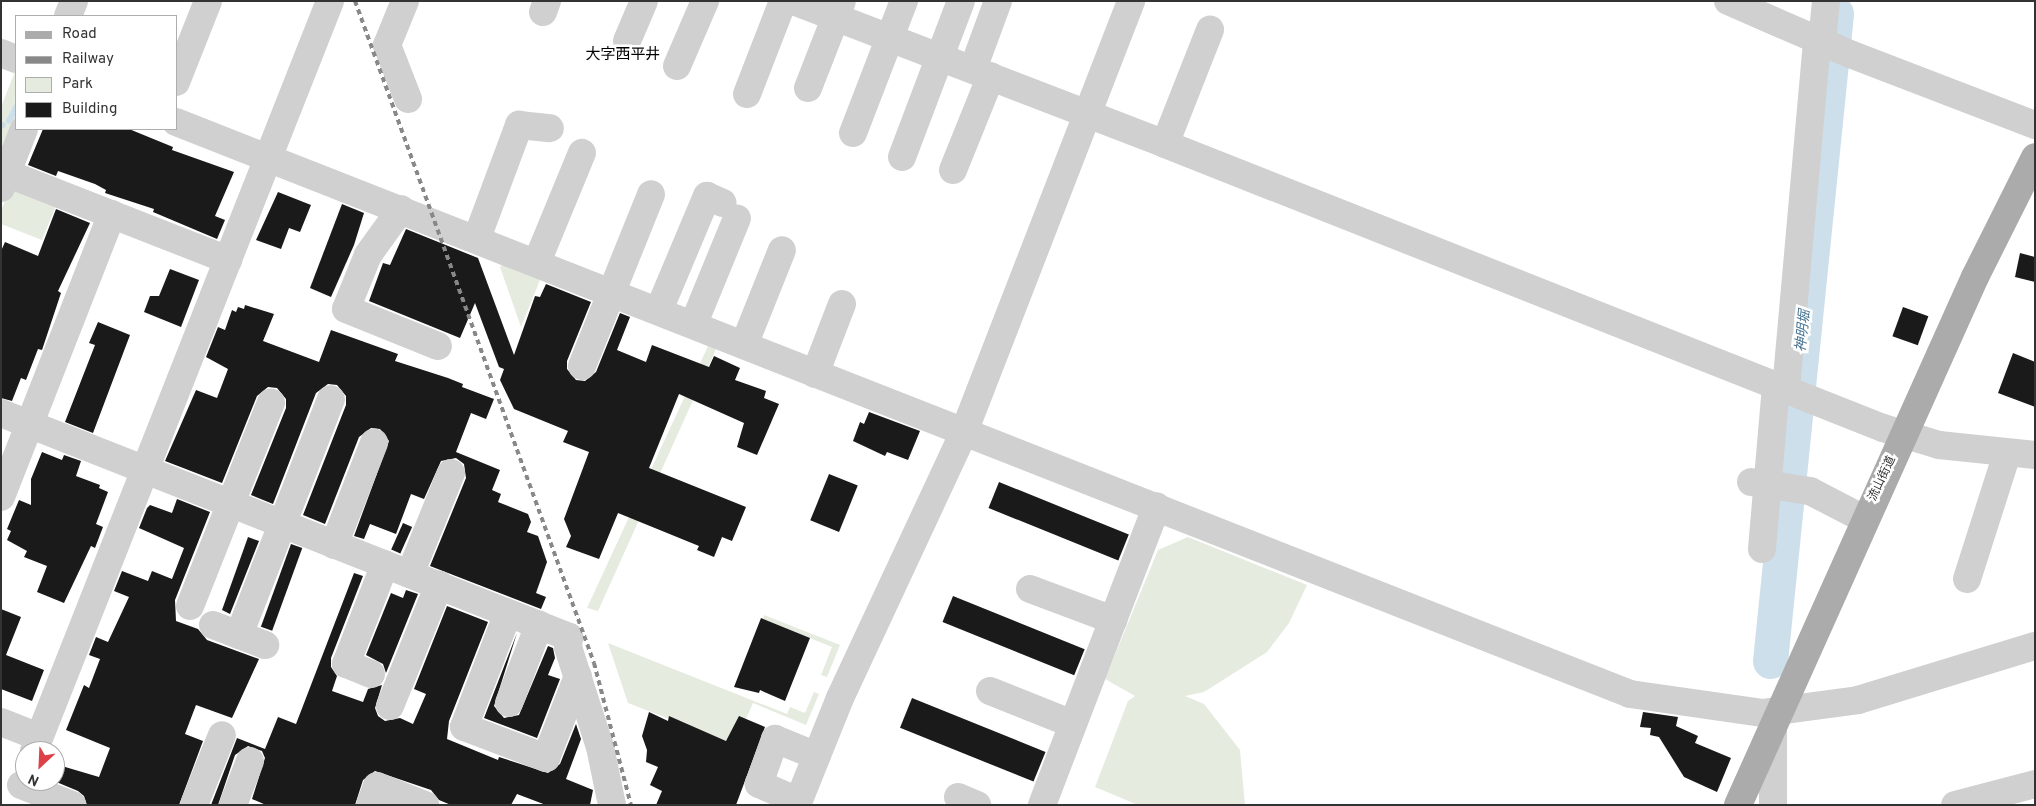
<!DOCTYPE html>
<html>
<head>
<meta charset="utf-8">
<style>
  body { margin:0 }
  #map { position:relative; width:2036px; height:806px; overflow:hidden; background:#fff; font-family:Overpass,"Noto Sans JP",sans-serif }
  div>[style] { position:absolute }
  .green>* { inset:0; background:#e5ebdf }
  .stream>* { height:5.5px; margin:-2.75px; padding:0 2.75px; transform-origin:2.75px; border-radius:2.75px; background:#cddfea }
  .river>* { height:35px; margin:-17.5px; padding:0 17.5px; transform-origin:17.5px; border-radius:17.5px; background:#cddfea }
  .building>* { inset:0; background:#1a1a1a; transform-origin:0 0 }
  .minor>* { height:28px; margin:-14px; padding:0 14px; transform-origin:14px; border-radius:14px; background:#d0d0d0 }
  .major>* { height:28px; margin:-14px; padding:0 14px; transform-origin:14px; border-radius:14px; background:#ababab }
  .rail>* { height:4px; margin-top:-2px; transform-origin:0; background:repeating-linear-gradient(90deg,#888 0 5px,transparent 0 9px) }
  span { translate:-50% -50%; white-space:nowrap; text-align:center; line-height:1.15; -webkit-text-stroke:5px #fff; paint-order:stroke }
  .street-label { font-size:12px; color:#333 }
  .water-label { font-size:14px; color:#437293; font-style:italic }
  .quarter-label { font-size:15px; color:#000 }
  .frame { position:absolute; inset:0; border:2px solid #333; pointer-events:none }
  .legend { position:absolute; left:15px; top:15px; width:162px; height:115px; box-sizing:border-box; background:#fff; border:1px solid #adadad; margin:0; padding:6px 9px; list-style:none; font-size:15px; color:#333 }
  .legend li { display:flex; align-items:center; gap:10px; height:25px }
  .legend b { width:25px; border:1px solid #adadad }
  .north { position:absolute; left:15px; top:741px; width:50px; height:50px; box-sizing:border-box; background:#fff; border:1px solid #adadad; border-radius:50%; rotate:205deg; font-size:14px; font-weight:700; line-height:20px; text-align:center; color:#333 }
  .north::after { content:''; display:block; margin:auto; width:18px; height:22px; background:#de4048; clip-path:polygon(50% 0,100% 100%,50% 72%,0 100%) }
</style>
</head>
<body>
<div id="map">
  <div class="green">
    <div style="clip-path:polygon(16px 69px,16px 125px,1px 158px,1px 107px)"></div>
    <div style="clip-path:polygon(18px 188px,57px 203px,42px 240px,1px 224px,1px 211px,9px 190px)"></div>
    <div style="clip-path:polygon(507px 261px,542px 275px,521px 327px,500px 267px)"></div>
    <div style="clip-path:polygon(709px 344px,717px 347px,598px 611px,587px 608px)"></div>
    <div style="clip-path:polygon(1188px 537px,1307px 585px,1289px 623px,1267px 652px,1204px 692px,1185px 696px,1204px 704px,1240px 750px,1245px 805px,1138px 805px,1095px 787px,1128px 701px,1135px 696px,1105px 679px,1158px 550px)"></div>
    <div style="clip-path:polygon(764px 615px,840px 645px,827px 677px,821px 675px,832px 647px,763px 619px)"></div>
    <div style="clip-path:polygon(608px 643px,787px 714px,790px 707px,805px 713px,814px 692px,819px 694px,806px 725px,753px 703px,746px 719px,726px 741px,628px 703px)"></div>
  </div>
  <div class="stream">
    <div style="left:9px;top:121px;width:15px;rotate:-62deg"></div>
    <div style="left:1px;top:126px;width:2px;rotate:-27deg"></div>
  </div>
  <div class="river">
    <div style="left:1770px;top:661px;width:651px;rotate:-84.18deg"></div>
  </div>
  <div class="building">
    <div style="clip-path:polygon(43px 129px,129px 129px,173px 147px,172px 150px,234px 172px,215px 216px,225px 220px,217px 239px,153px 212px,154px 209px,105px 193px,106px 190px,95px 184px,58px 171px,56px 176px,28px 165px)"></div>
    <div style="clip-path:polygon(278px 192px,311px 205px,300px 232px,289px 228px,281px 249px,256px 240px)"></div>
    <div style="clip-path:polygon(342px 204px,364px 213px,354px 245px,331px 297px,310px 288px)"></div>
    <div style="clip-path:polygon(56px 209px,90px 223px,58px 291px,61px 293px,42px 350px,38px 349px,26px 380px,21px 378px,12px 401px,1px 398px,1px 251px,5px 242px,38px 256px)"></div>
    <div style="clip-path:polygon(406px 229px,478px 258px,514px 355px,535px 296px,540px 297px,546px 284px,591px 302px,567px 361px,567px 369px,576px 380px,585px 381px,596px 372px,620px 313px,630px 317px,617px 350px,646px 362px,652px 345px,709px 367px,714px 356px,740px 368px,735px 380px,766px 391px,764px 398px,779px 404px,757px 455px,737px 447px,744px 423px,679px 394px,649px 468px,746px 507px,732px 541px,722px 537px,714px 557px,697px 550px,699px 546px,618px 513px,599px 559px,566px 547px,571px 536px,564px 519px,589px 452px,563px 442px,568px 431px,514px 409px,500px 380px,504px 369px,499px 367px,475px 303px,460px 338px,369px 301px,383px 263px,390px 265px)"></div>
    <div style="clip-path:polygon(2020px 253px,2035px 257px,2035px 282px,2015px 277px)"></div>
    <div style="clip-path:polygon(170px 269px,199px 280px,181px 327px,144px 312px,150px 296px,159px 296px)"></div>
    <div style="clip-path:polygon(245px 305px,274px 314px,263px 341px,319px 362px,331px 330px,398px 354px,395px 361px,448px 378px,463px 384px,462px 387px,494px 399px,486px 419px,471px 413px,456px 452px,500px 470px,492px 490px,501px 494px,498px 502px,528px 514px,531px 522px,527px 532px,538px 536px,547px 562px,536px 593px,546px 597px,541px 609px,430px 566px,466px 478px,464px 464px,456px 458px,441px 461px,424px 499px,411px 494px,396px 534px,370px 524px,364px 539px,354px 536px,389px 441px,380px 429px,371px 428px,359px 437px,325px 524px,303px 515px,346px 405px,346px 396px,337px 385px,328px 384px,316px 393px,273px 504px,251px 495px,286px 408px,286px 399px,277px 388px,268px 387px,257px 396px,222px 483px,165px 461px,196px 390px,217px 398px,228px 369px,206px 357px,218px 327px,225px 330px,232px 310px,236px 312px,238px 307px,244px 309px)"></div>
    <div style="left:1903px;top:307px;width:27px;height:31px;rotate:20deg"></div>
    <div style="clip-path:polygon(98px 322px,130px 335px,93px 433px,65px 422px,95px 345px,89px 343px)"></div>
    <div style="clip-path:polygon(2013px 353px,2035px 362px,2035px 407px,1998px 393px)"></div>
    <div style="clip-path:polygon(869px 412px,920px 431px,908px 460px,887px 452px,885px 456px,853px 441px,860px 422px,864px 424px)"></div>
    <div style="clip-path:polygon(42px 452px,62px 460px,64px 455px,81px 461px,76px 476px,100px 485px,99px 488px,108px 492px,96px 524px,103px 527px,95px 548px,91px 546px,64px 603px,37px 592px,47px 566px,24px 557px,27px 551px,7px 540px,11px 531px,7px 529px,19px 500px,31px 505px,31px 479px)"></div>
    <div style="left:829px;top:474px;width:31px;height:50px;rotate:22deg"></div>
    <div style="left:999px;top:482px;width:140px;height:28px;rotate:22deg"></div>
    <div style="clip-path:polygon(177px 499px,210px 512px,175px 600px,176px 621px,198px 629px,207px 640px,259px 659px,232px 718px,196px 705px,185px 734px,203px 741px,179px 805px,87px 805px,84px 796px,78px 791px,54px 781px,55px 764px,99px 777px,110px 748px,66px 730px,84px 685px,89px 688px,100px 659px,89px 655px,96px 637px,108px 642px,129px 597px,114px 591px,122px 571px,148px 581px,152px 571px,172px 579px,184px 548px,139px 528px,147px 508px,150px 505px,172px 513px)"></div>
    <div style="left:403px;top:523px;width:10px;height:29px;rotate:24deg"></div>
    <div style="clip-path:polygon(248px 537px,259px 541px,230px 614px,222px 610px)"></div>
    <div style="left:291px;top:544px;width:12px;height:88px;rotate:20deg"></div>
    <div style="clip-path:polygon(354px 573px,363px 576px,331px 658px,331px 667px,337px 676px,332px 691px,363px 702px,368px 689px,382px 685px,375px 708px,378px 716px,385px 721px,400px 718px,413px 724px,426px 694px,414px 689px,447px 606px,488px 622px,449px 721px,447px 739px,498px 760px,499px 757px,548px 773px,560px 764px,576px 724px,581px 739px,566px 779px,593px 790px,590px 805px,546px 805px,517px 794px,511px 805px,451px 805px,439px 800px,431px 790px,375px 771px,363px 780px,355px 805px,266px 805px,252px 799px,265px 758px,262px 751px,248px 746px,235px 755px,218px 805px,211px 805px,237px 738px,265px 749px,278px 717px,296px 724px)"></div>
    <div style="clip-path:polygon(406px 590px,418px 594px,386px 673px,383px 664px,366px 655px,391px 593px,403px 598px)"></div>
    <div style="left:953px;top:596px;width:142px;height:28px;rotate:22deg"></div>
    <div style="clip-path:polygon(1px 609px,21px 617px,6px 655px,44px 670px,32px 701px,1px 689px)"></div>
    <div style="clip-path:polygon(761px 618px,810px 638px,785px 701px,760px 690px,759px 693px,734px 687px)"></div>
    <div style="clip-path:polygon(517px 633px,494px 706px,504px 718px,519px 715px,548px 646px,553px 648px,555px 658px,548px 675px,560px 679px,537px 738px,484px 718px)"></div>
    <div style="left:912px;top:698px;width:144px;height:32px;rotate:22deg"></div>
    <div style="clip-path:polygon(649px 712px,668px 721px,669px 716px,726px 741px,739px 716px,765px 727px,736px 805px,656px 805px,662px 791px,650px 785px,658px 767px,646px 762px,647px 750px,642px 736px)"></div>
    <div style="clip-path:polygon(1643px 712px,1678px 717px,1676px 726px,1698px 736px,1695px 743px,1731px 758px,1717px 792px,1684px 777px,1659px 737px,1650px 735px,1651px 728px,1640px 727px)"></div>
  </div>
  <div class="minor">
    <div style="left:405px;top:1px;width:48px;rotate:112.2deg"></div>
    <div style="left:387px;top:45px;width:58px;rotate:68.7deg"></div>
    <div style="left:793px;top:1px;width:399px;rotate:21deg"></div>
    <div style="left:1165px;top:144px;width:772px;rotate:21.58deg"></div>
    <div style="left:1883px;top:428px;width:59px;rotate:16.9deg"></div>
    <div style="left:1939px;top:445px;width:97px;rotate:5.9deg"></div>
    <div style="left:1728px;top:1px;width:133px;rotate:23.5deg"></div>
    <div style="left:1850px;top:54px;width:198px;rotate:21deg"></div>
    <div style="left:543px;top:12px;width:12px;rotate:-70deg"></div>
    <div style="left:68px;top:16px;width:16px;rotate:-68deg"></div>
    <div style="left:627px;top:41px;width:43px;rotate:-67deg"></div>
    <div style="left:1822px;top:42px;width:41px;rotate:-84.4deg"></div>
    <div style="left:1px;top:53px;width:16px;rotate:22deg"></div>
    <div style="left:677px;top:66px;width:71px;rotate:-66.7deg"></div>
    <div style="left:973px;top:69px;width:72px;rotate:-69.8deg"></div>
    <div style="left:176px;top:82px;width:87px;rotate:-68.4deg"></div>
    <div style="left:808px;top:88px;width:93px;rotate:-68.7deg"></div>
    <div style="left:747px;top:94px;width:100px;rotate:-68.8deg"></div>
    <div style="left:176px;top:122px;width:1562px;rotate:21.47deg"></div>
    <div style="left:1630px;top:694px;width:133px;rotate:8.2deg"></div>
    <div style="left:1762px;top:713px;width:97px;rotate:-7.7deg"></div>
    <div style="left:1858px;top:700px;width:185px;rotate:-17deg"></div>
    <div style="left:853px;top:133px;width:142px;rotate:-68.9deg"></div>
    <div style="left:1165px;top:144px;width:123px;rotate:-68.5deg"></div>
    <div style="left:902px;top:157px;width:167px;rotate:-69.3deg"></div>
    <div style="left:953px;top:170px;width:101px;rotate:-68deg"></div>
    <div style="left:1px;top:171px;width:244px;rotate:21.4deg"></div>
    <div style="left:1px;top:188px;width:63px;rotate:-68.7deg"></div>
    <div style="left:401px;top:209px;width:57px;rotate:125.7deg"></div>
    <div style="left:368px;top:255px;width:58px;rotate:112.2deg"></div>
    <div style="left:346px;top:309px;width:99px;rotate:21.9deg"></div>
    <div style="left:477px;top:238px;width:121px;rotate:-69.6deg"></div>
    <div style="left:519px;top:125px;width:31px;rotate:6deg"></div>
    <div style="left:537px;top:262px;width:118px;rotate:-67.6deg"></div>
    <div style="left:659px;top:310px;width:124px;rotate:-67.2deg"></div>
    <div style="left:707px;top:196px;width:17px;rotate:24deg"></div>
    <div style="left:694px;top:323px;width:113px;rotate:-67.7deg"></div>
    <div style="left:744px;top:345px;width:102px;rotate:-68.2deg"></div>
    <div style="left:582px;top:366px;width:185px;rotate:-68.1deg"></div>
    <div style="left:815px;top:374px;width:75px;rotate:-68.9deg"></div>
    <div style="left:1786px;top:389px;width:350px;rotate:-84.9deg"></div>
    <div style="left:1px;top:413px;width:611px;rotate:21.52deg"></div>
    <div style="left:569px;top:637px;width:10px;rotate:96deg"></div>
    <div style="left:568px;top:647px;width:105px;rotate:72.3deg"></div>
    <div style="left:600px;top:747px;width:59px;rotate:78.3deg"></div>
    <div style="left:1751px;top:482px;width:60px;rotate:8.7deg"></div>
    <div style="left:1810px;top:491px;width:61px;rotate:27.4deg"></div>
    <div style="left:1px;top:497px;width:304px;rotate:-68.6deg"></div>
    <div style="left:334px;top:545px;width:110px;rotate:-68.6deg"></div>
    <div style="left:1762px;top:549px;width:164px;rotate:-85.1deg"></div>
    <div style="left:410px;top:574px;width:109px;rotate:-67.9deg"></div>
    <div style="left:1967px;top:579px;width:131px;rotate:-72.3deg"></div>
    <div style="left:1030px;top:589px;width:89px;rotate:20.5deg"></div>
    <div style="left:190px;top:606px;width:219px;rotate:-68.3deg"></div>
    <div style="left:508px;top:613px;width:122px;rotate:111.1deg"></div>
    <div style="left:464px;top:727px;width:88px;rotate:20.7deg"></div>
    <div style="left:546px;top:758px;width:88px;rotate:-68.7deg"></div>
    <div style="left:213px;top:625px;width:56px;rotate:21deg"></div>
    <div style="left:239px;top:635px;width:253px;rotate:-68.7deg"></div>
    <div style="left:371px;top:674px;width:27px;rotate:-158deg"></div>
    <div style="left:346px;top:664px;width:107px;rotate:-68.7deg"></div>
    <div style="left:990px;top:691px;width:89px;rotate:21.7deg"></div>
    <div style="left:509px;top:703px;width:84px;rotate:-69deg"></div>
    <div style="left:390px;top:706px;width:131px;rotate:-68deg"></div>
    <div style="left:1px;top:722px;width:41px;rotate:21.5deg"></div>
    <div style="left:34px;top:751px;width:806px;rotate:-68.46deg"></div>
    <div style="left:21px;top:785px;width:55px;rotate:21.4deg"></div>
    <div style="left:958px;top:797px;width:21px;rotate:23deg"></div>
    <div style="left:798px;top:801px;width:43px;rotate:-156.4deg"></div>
    <div style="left:759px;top:784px;width:48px;rotate:-70.4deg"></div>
    <div style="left:775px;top:739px;width:45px;rotate:22deg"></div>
    <div style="left:194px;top:805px;width:75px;rotate:-68.2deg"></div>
    <div style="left:233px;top:805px;width:47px;rotate:-68.9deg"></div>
    <div style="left:370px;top:805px;width:20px;rotate:-70deg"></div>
    <div style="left:377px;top:786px;width:52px;rotate:21.6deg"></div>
    <div style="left:797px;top:805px;width:115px;rotate:-68.1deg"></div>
    <div style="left:840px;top:698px;width:293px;rotate:-65deg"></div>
    <div style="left:964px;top:432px;width:462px;rotate:-68.8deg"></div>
    <div style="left:1042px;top:805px;width:320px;rotate:-69deg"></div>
    <div style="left:1773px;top:805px;width:78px;rotate:-90deg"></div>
    <div style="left:1955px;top:805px;width:83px;rotate:-14.7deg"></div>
  </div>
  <div class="major">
    <div style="left:1738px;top:805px;width:579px;rotate:-65.83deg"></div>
    <div style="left:1975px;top:277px;width:134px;rotate:-63.4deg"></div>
  </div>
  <div class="rail">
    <div style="left:355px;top:1px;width:704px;rotate:70.15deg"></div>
    <div style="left:594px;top:663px;width:147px;rotate:75.4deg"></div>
  </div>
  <div class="street-label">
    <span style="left:1883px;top:479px;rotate:-65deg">流山街道</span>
  </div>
  <div class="water-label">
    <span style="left:1804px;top:331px;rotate:-84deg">神明堀</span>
  </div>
  <div class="quarter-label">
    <span style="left:623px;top:56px">大字西平井</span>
  </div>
  <div class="frame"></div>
  <ul class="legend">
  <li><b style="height:6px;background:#ababab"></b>Road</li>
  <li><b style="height:6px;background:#888"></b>Railway</li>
  <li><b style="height:14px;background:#e5ebdf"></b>Park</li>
  <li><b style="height:14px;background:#1a1a1a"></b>Building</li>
  </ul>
  <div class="north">N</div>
</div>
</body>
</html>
